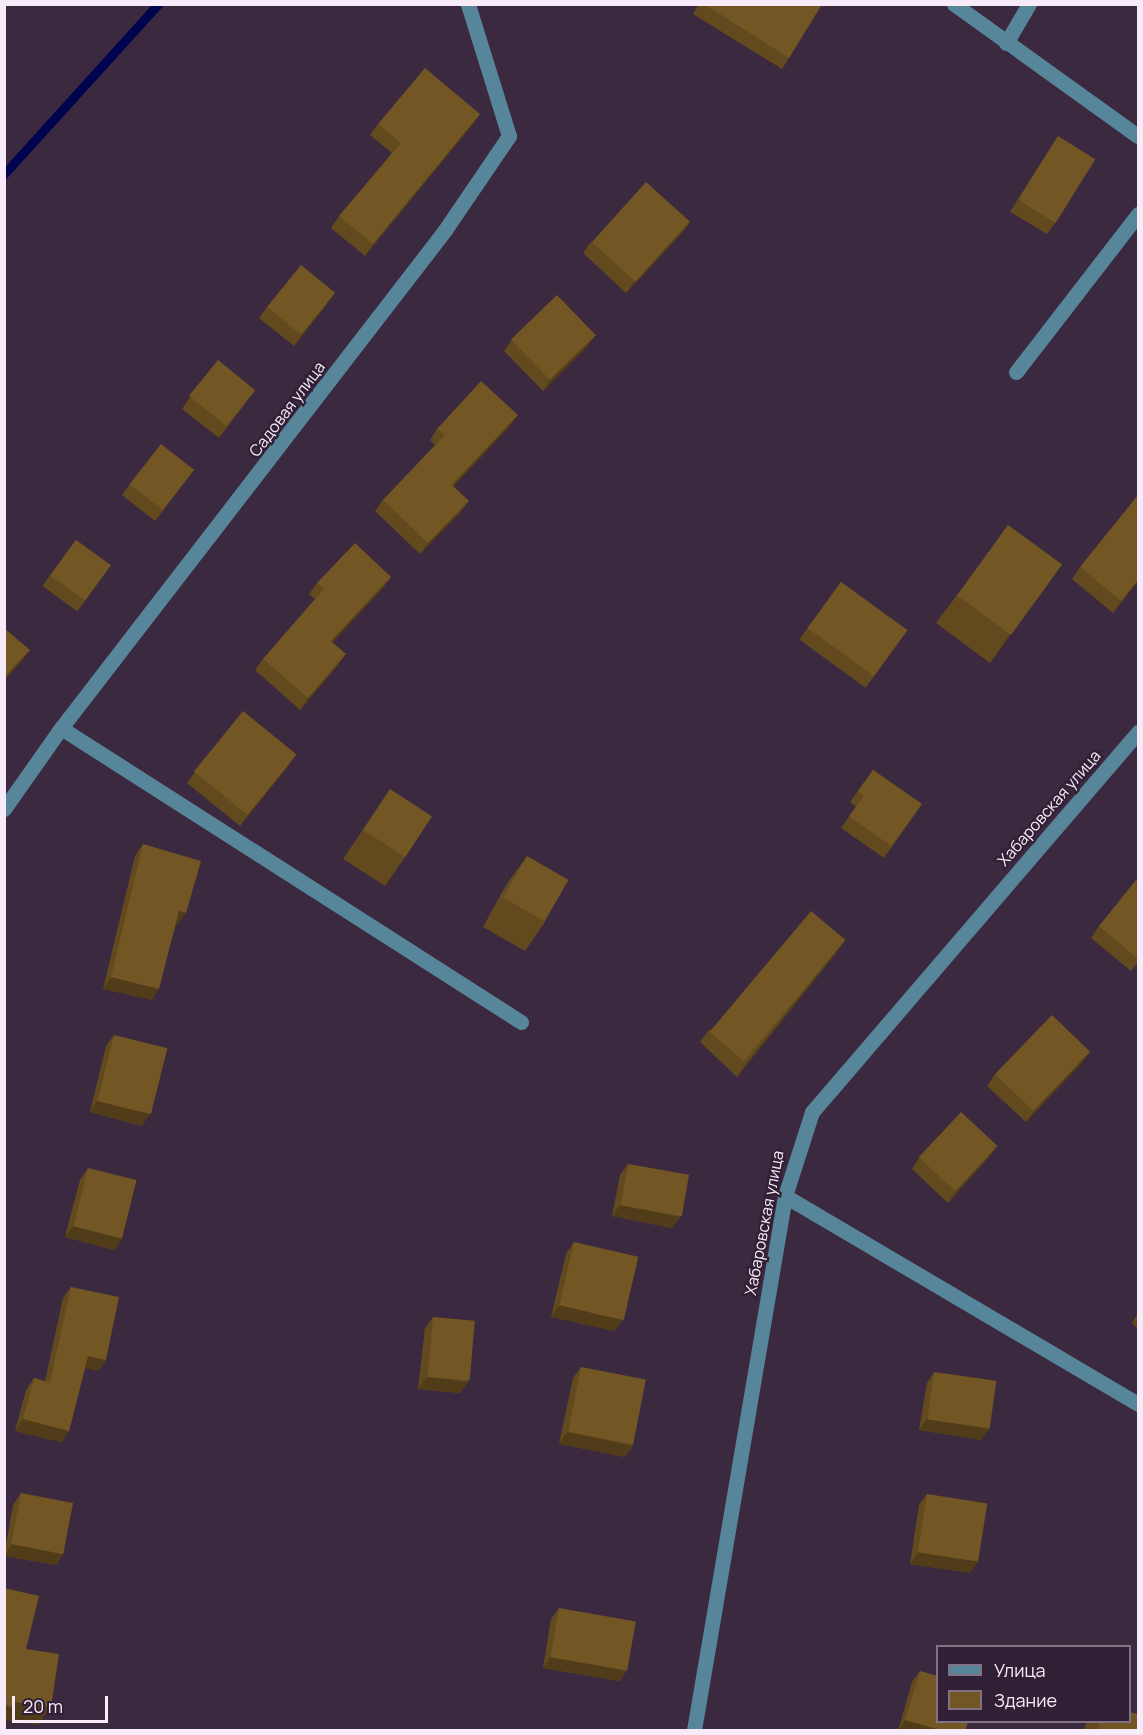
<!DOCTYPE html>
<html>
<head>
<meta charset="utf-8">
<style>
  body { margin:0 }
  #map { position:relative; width:1143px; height:1735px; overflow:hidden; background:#3b2940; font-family:Manrope,sans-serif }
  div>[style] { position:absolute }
  .stream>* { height:9px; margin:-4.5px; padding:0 4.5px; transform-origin:4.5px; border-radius:4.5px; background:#00034d }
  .minor>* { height:15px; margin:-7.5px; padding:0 7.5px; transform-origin:7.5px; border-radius:7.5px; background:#578599 }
  .wall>* { inset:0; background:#624a1e; transform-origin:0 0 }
  .shaded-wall>* { inset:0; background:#503c18 }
  .building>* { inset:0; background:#725623; transform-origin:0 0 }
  span { translate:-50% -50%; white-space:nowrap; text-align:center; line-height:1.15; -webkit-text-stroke:4.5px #312035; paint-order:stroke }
  .street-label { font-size:16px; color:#f7ebfa }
  .frame { position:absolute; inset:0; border:6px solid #f7ebfa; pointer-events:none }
  .legend { position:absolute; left:936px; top:1645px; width:195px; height:78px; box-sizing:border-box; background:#312035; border:2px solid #807184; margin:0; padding:8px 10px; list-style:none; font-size:18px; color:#f7ebfa }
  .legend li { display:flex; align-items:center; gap:12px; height:30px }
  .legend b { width:30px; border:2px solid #807184 }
  .scale { position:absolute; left:12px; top:1696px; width:96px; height:27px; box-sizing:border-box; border:3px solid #f7ebfa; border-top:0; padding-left:8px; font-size:18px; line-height:21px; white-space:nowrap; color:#f7ebfa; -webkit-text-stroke:4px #312035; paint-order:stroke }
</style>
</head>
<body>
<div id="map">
  <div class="stream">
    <div style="left:4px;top:174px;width:229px;rotate:-47.8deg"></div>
  </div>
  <div class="minor">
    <div style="left:954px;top:4px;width:226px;rotate:35.7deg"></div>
    <div style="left:1006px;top:43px;width:45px;rotate:-59.5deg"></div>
    <div style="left:1016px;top:372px;width:200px;rotate:-52.3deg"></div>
    <div style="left:61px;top:728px;width:546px;rotate:32.58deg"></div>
    <div style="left:4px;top:809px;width:99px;rotate:-54.9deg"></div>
    <div style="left:61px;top:728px;width:629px;rotate:-52.36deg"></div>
    <div style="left:445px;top:230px;width:114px;rotate:-55.8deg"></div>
    <div style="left:509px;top:136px;width:138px;rotate:-107.3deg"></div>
    <div style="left:785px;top:1196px;width:410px;rotate:30.5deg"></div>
    <div style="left:694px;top:1730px;width:542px;rotate:-80.33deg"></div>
    <div style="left:785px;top:1196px;width:88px;rotate:-72.2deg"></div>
    <div style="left:812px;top:1112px;width:501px;rotate:-49.37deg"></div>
  </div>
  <div class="wall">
    <div style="clip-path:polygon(699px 4px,820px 4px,789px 58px,782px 69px,693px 14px)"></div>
    <div style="clip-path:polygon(480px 114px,472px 125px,365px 256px,331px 228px,339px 216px,392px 153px,370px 135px,378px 124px)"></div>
    <div style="clip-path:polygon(1058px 136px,1055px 223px,1047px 234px,1010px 212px)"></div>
    <div style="clip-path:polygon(690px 222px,682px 233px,626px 293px,583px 253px,591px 242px)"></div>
    <div style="clip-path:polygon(327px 304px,294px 346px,259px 318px,267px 307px)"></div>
    <div style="clip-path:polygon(512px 340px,588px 346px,543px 391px,504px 351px)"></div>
    <div style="clip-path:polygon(190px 397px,247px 401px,219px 438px,182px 409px)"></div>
    <div style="clip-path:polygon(510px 426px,454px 486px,461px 512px,420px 554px,375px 511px,383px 500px,435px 445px,430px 440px,437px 429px)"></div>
    <div style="clip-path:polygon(194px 470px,155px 521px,122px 495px,130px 484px)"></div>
    <div style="left:76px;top:540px;width:43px;height:57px;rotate:36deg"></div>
    <div style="clip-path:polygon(1080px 567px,1138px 581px,1113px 613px,1072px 579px)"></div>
    <div style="clip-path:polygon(391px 577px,383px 588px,332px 643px,338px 665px,300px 710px,255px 670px,263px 659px,315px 599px,309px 594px,317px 583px)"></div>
    <div style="left:841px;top:582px;width:82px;height:71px;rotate:36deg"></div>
    <div style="clip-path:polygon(1041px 593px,990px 663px,936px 623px,957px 595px)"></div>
    <div style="clip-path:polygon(289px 765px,240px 826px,187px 783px,195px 772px)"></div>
    <div style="clip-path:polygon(873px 770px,922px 804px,884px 858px,841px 828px,856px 807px,850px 802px)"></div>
    <div style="clip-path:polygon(390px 789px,405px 857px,385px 886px,343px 859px)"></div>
    <div style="clip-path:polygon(143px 844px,178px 924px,176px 924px,152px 1000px,103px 989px,135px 856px)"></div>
    <div style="clip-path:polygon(527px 856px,545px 922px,525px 951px,483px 927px,506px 885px)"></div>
    <div style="clip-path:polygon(1138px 882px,1138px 962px,1131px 971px,1091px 938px,1099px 926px)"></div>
    <div style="clip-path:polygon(837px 952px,737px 1077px,700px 1042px,708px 1031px)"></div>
    <div style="clip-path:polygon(114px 1035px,142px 1126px,90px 1112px,106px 1046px)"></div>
    <div style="clip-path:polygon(1082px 1063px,1026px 1122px,987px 1086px,995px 1074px)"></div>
    <div style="clip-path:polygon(989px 1157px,948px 1203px,912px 1169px,919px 1158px)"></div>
    <div style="clip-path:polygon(628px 1164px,680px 1217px,672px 1228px,612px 1216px,620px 1175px)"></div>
    <div style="clip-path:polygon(88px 1168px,122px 1239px,114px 1250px,65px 1237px,80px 1180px)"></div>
    <div style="clip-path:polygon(574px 1242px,615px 1331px,551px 1317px,566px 1254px)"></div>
    <div style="clip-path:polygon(71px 1287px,106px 1360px,98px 1371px,85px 1368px,69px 1431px,61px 1442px,15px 1431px,26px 1390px,34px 1378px,45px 1381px,63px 1298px)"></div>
    <div style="clip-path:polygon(1138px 1313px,1138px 1329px,1132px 1323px)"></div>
    <div style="clip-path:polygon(433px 1317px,468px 1382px,460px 1393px,418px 1389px,425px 1328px)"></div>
    <div style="clip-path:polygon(581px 1367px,633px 1446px,625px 1457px,559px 1444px,573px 1378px)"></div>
    <div style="clip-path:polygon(934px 1372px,989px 1429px,981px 1440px,919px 1430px,927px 1383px)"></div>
    <div style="clip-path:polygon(21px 1493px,64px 1553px,56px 1565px,4px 1556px,13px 1505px)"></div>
    <div style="clip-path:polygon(927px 1494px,970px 1573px,910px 1564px,919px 1505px)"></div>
    <div style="clip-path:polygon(559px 1608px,620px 1681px,543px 1668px,551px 1619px)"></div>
    <div style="clip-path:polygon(920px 1671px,965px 1731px,898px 1731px,912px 1682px)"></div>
    <div style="clip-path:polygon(1086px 1722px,1130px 1722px,1138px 1731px,1084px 1731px)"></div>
  </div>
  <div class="shaded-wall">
    <div style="clip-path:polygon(480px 114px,472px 125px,365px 256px,373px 244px)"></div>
    <div style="clip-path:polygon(690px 222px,682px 233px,626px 293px,634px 282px)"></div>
    <div style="clip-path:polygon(335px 293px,327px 304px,294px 346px,302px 334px)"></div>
    <div style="clip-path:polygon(596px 335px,588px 346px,543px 391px,551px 379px)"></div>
    <div style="clip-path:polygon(518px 415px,510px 426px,444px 496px,452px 485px)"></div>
    <div style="clip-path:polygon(469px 501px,461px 512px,420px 554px,428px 543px)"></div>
    <div style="clip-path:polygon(1062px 564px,1041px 593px,990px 663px,1010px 634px)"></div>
    <div style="clip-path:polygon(391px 577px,383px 588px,323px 653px,331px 641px)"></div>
    <div style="clip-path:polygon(1138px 580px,1138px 581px,1113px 613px,1121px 601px)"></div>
    <div style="clip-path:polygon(30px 650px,22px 661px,4px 681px,4px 678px)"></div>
    <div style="clip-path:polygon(346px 654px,338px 665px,300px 710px,308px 698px)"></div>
    <div style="clip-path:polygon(297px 754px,289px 765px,240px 826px,248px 814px)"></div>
    <div style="clip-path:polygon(179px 911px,186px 913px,178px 924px,171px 922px)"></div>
    <div style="clip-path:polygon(845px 940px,837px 952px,737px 1077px,745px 1065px)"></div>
    <div style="clip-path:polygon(111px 977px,159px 989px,152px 1000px,103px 989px)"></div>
    <div style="clip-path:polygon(1090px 1052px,1082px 1063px,1026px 1122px,1034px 1111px)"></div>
    <div style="clip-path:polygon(97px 1101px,150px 1114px,142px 1126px,90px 1112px)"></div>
    <div style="clip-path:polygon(997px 1146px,989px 1157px,948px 1203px,956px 1191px)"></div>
    <div style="clip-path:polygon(620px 1205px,680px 1217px,672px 1228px,612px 1216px)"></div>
    <div style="clip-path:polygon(73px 1226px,122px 1239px,114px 1250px,65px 1237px)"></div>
    <div style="clip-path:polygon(559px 1305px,623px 1320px,615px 1331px,551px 1317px)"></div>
    <div style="clip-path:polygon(88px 1356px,106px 1360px,98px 1371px,80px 1367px)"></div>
    <div style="clip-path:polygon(426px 1377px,468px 1382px,460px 1393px,418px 1389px)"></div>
    <div style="clip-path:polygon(23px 1419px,69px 1431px,61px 1442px,15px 1431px)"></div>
    <div style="clip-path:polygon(927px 1419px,989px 1429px,981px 1440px,919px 1430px)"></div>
    <div style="clip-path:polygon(567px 1432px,633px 1446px,625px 1457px,559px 1444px)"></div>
    <div style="clip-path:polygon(12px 1544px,64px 1553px,56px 1565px,4px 1556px)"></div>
    <div style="clip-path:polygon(918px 1552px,978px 1562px,970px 1573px,910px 1564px)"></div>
    <div style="clip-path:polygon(550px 1657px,628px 1669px,620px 1681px,543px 1668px)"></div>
    <div style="clip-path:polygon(13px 1702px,51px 1707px,38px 1725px,4px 1720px,4px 1705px)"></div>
    <div style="clip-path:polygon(905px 1720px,944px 1731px,898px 1731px)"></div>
  </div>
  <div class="building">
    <div style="clip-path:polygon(704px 4px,820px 4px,821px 6px,789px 58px)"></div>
    <div style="clip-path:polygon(425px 68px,480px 114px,373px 244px,339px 216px,401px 143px,378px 124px)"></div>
    <div style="left:1058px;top:136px;width:44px;height:75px;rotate:32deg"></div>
    <div style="left:646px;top:182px;width:59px;height:81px;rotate:42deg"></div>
    <div style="left:301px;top:265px;width:44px;height:54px;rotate:39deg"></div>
    <div style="left:557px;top:295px;width:56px;height:64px;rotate:46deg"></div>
    <div style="left:218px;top:360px;width:48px;height:46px;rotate:39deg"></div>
    <div style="clip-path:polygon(481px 381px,518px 415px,452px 485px,469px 501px,428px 543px,383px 500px,445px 435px,437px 429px)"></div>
    <div style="left:161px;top:444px;width:42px;height:51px;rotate:38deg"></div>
    <div style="clip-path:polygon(1138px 495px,1138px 580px,1121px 601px,1080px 567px)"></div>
    <div style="left:1008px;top:525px;width:67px;height:87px;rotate:36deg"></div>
    <div style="left:76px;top:540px;width:43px;height:44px;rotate:36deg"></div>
    <div style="clip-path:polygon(355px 543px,391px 577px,331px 641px,346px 654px,308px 698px,263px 659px,324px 589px,317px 583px)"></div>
    <div style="left:841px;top:582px;width:82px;height:57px;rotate:36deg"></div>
    <div style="clip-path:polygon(4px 628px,30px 650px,4px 678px)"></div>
    <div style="left:243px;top:711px;width:69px;height:78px;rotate:39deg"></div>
    <div style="clip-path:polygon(873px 770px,922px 804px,891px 846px,849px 816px,864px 796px,858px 791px)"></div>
    <div style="left:390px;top:789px;width:50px;height:49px;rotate:33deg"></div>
    <div style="clip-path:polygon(143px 844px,201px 861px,186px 913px,179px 911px,159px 989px,111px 977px)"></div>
    <div style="left:527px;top:856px;width:48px;height:48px;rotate:30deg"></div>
    <div style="clip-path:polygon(1136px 880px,1138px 882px,1138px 959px,1099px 926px)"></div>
    <div style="left:811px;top:911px;width:45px;height:158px;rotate:40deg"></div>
    <div style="left:1052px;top:1015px;width:53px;height:82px;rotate:44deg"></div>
    <div style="left:114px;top:1035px;width:55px;height:68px;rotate:14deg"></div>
    <div style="left:961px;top:1112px;width:50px;height:62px;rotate:43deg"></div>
    <div style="left:628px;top:1164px;width:62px;height:42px;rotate:10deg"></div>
    <div style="left:88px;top:1168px;width:50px;height:60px;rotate:14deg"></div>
    <div style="left:574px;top:1242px;width:66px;height:65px;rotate:13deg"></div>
    <div style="clip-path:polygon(71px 1287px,119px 1297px,106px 1360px,88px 1356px,69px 1431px,23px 1419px,34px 1378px,50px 1383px)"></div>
    <div style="left:433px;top:1317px;width:42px;height:60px;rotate:5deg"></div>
    <div style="left:581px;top:1367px;width:66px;height:66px;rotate:11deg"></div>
    <div style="left:934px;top:1372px;width:63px;height:48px;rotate:8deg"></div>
    <div style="left:21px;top:1493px;width:53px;height:52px;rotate:11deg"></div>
    <div style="left:927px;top:1494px;width:61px;height:59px;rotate:9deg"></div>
    <div style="clip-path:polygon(4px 1588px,39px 1596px,26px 1649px,59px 1654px,51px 1707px,13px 1702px,12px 1707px,4px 1705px,4px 1634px,5px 1627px,4px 1627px)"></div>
    <div style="left:559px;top:1608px;width:78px;height:50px;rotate:10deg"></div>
    <div style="clip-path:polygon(920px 1671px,938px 1676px,938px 1722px,968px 1722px,965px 1731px,944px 1731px,905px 1720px)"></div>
    <div style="clip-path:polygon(1130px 1712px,1138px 1714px,1138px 1731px,1098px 1731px,1100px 1722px,1130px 1722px)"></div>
  </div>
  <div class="street-label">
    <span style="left:287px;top:409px;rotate:-53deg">Садовая улица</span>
    <span style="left:1049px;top:808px;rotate:-49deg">Хабаровская улица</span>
    <span style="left:764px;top:1223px;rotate:-79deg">Хабаровская улица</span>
  </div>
  <div class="frame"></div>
  <ul class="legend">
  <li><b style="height:8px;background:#578599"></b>Улица</li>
  <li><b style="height:16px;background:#725623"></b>Здание</li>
  </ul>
  <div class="scale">20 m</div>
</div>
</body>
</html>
